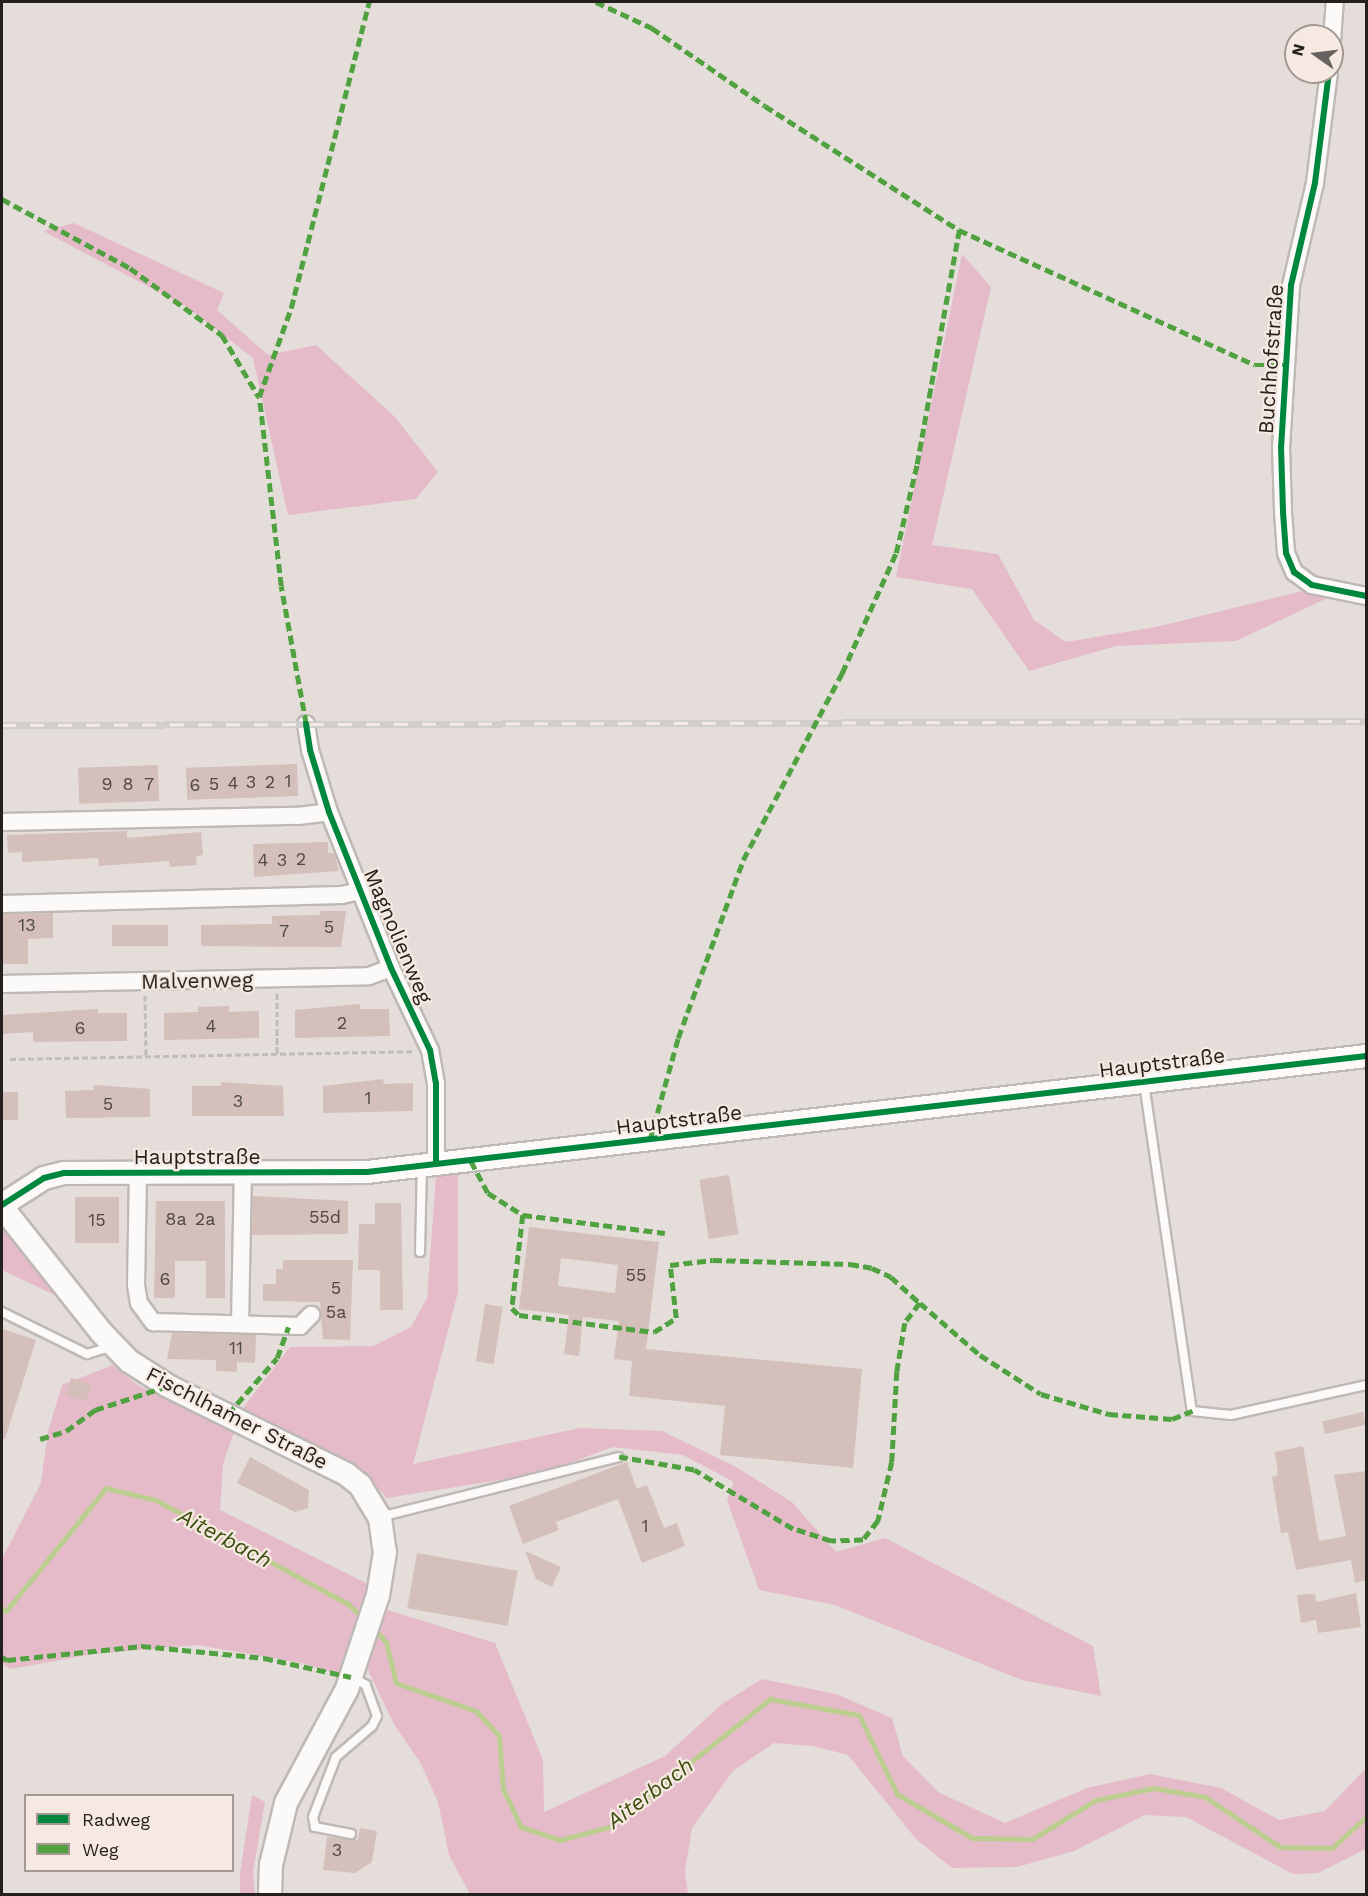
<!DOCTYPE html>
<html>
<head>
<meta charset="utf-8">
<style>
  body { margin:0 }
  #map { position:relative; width:1368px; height:1896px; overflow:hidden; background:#e4ddd9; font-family:"Work Sans",sans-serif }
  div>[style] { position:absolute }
  .green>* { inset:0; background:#e5bbca }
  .stream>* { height:5px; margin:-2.5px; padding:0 2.5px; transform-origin:2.5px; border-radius:2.5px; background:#bbce8f }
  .building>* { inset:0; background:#d5bfbb; transform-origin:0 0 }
  .path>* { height:3px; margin-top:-1.5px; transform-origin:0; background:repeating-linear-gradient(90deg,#bfbcba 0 6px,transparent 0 9px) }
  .roads { filter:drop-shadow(2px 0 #bfb9b6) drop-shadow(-2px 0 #bfb9b6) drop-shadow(0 2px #bfb9b6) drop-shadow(0 -2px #bfb9b6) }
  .lane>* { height:8px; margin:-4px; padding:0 4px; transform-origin:4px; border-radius:4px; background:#fbfaf9 }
  .street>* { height:16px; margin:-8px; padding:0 8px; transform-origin:8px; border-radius:8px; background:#fbfaf9 }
  .secondary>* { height:22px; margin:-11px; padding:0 11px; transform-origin:11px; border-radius:11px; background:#fbfaf9 }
  .rail>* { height:7px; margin-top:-3.5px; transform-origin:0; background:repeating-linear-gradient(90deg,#f6e9e1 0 14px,#d0cfce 0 28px); box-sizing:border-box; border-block:2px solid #d0cfce }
  .quiet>* { height:4.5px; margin-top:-2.25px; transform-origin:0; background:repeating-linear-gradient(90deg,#50a241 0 9px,transparent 0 13.5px) }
  .cycleway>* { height:6px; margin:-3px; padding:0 3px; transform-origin:3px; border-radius:3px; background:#00873e }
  span { translate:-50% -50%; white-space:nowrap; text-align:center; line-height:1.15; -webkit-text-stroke:4.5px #f6e9e1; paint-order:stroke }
  .number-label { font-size:18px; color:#504844 }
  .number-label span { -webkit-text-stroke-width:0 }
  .street-label { font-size:21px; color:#24201d }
  .water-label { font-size:22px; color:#3b4e0d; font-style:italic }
  .frame { position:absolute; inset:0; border:3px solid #24201d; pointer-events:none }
  .legend { position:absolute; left:24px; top:1794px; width:210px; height:78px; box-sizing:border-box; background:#f6e9e1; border:2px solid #a29993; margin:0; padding:8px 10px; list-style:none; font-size:18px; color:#24201d }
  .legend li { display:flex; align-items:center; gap:12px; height:30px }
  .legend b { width:30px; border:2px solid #a29993 }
  .north { position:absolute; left:1284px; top:24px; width:60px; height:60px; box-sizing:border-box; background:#f6e9e1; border:2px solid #a29993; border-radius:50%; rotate:284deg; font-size:16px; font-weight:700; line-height:24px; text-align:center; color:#24201d }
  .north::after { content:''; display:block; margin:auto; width:21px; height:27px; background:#67625f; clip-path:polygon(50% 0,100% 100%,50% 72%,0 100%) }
</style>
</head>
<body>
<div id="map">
  <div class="green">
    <div style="clip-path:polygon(74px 223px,224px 293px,217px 310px,268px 355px,316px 345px,395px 417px,438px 472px,416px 499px,288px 515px,253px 358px,187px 307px,43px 231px)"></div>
    <div style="clip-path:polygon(962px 254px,991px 287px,932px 545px,998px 554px,1034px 620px,1066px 642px,1156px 627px,1307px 590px,1334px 595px,1236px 641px,1116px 646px,1029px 671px,972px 589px,896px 577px)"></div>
    <div style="clip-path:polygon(458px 1174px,458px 1292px,413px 1464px,580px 1428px,662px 1431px,736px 1467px,792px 1502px,836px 1552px,885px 1538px,1093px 1646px,1101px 1696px,1022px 1680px,835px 1605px,759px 1590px,727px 1500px,734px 1482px,683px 1455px,613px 1447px,543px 1473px,387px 1498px,362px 1471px,243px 1408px,290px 1347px,373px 1346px,411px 1327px,427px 1298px,436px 1176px)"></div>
    <div style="clip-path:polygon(2px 1221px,61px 1298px,2px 1270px)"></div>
    <div style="clip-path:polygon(113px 1365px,139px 1386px,235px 1429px,223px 1464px,220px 1510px,372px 1586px,356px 1636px,338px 1674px,302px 1663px,197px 1645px,93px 1654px,10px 1669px,2px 1663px,2px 1559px,41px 1483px,48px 1431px,62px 1385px)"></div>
    <div style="clip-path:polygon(384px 1609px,495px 1643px,543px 1760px,544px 1812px,665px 1756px,722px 1704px,762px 1679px,836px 1694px,892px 1718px,903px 1756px,938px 1792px,1005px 1823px,1087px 1788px,1150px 1774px,1221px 1788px,1279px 1820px,1325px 1811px,1366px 1768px,1366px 1849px,1318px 1873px,1293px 1874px,1186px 1817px,1145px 1815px,1074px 1851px,1017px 1867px,952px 1868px,916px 1839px,848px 1755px,813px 1746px,774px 1743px,733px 1771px,692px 1828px,685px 1871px,688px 1894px,470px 1894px,449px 1855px,438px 1802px,420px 1762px,395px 1726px,366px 1666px)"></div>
    <div style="clip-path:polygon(252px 1795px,265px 1802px,253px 1872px,255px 1894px,240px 1894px,240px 1873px)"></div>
  </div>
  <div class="stream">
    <div style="left:2px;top:1609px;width:4px;rotate:27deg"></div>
    <div style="left:6px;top:1611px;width:159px;rotate:-50.9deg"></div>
    <div style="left:106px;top:1488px;width:51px;rotate:13.5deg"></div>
    <div style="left:156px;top:1500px;width:218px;rotate:28.4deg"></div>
    <div style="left:348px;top:1604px;width:21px;rotate:43deg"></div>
    <div style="left:374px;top:1629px;width:18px;rotate:47deg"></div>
    <div style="left:386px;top:1642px;width:42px;rotate:76.3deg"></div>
    <div style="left:396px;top:1683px;width:85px;rotate:19.3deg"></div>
    <div style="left:476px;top:1711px;width:34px;rotate:47deg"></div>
    <div style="left:499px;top:1736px;width:53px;rotate:85.7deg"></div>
    <div style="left:503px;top:1789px;width:42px;rotate:64.7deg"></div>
    <div style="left:521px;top:1827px;width:41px;rotate:18.4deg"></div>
    <div style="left:560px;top:1840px;width:51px;rotate:-14.9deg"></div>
    <div style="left:609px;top:1827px;width:206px;rotate:-38.5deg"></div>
    <div style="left:770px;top:1699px;width:90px;rotate:10.2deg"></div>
    <div style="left:859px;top:1715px;width:88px;rotate:64.3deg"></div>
    <div style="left:897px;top:1794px;width:87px;rotate:30.4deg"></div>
    <div style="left:972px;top:1838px;width:60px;rotate:1deg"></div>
    <div style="left:1032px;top:1839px;width:75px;rotate:-31.4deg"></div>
    <div style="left:1096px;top:1800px;width:59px;rotate:-11.7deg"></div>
    <div style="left:1154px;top:1788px;width:52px;rotate:10deg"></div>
    <div style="left:1205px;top:1797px;width:90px;rotate:33.7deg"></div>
    <div style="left:1280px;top:1847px;width:52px;rotate:1.1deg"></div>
    <div style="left:1332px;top:1848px;width:46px;rotate:-42.4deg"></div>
  </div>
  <div class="building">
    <div style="left:297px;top:764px;width:32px;height:111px;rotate:88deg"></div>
    <div style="left:158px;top:765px;width:36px;height:80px;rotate:88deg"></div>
    <div style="clip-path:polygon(127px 831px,127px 838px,201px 832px,203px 855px,196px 856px,197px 865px,170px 867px,169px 861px,99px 866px,98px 858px,22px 862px,22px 852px,8px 853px,7px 835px)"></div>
    <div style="clip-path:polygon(328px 842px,328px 853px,334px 853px,339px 871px,254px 877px,253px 844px)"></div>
    <div style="clip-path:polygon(320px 911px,346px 911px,341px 947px,201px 946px,201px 925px,272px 924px,272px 916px,320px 915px)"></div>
    <div style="clip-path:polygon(53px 913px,53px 938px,28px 939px,28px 964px,2px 964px,2px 914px)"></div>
    <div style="left:168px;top:925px;width:21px;height:56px;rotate:90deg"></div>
    <div style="clip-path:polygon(360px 1004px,360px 1009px,389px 1009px,390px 1036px,295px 1038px,295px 1010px)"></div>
    <div style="clip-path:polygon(229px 1006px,229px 1012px,259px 1011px,259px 1038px,164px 1040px,164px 1013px,198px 1012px,198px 1007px)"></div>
    <div style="clip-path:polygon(98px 1009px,98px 1013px,127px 1013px,127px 1041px,33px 1042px,33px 1032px,2px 1034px,2px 1015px)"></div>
    <div style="clip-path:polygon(383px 1079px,384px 1084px,413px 1083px,413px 1111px,323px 1113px,323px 1086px)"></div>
    <div style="clip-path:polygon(221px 1082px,283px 1086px,284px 1116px,192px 1116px,192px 1086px,221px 1086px)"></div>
    <div style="clip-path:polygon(94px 1085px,150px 1089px,150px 1117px,66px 1118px,65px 1091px,94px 1090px)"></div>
    <div style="left:2px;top:1092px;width:16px;height:28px"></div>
    <div style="left:729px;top:1175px;width:60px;height:30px;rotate:81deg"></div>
    <div style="clip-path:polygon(253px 1196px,348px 1201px,348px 1234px,252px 1235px)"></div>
    <div style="left:75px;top:1197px;width:44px;height:46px"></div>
    <div style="clip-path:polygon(156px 1201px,225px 1201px,225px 1298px,206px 1298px,206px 1261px,175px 1261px,175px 1298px,154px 1298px)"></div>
    <div style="clip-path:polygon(375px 1203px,401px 1203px,403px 1310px,380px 1310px,380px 1270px,358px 1270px,359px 1224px,375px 1224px)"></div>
    <div style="clip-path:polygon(evenodd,529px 1227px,659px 1242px,646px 1349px,862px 1369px,853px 1468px,720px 1455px,725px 1406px,629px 1396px,632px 1361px,614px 1359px,619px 1321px,583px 1317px,579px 1356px,564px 1354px,569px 1315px,519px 1309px,529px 1227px,561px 1258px,618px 1265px,615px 1293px,558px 1286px,561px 1258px)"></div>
    <div style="clip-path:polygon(283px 1260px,353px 1260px,350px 1340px,323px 1339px,320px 1302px,263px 1301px,263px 1284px,276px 1284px,276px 1269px,283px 1269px)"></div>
    <div style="left:485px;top:1304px;width:18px;height:58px;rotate:9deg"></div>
    <div style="clip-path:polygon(2px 1329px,36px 1340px,5px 1439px,2px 1439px)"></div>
    <div style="clip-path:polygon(172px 1333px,256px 1335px,255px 1363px,237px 1362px,237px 1372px,216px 1371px,216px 1360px,167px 1359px)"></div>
    <div style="left:71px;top:1378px;width:21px;height:18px;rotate:17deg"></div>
    <div style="left:1363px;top:1412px;width:13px;height:42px;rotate:77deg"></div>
    <div style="clip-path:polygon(1303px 1446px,1319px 1541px,1346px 1536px,1334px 1475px,1366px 1471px,1366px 1580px,1355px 1583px,1351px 1560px,1296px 1570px,1288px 1532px,1281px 1533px,1272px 1477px,1278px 1475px,1275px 1452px)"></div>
    <div style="clip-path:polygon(250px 1457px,309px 1490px,308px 1508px,295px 1512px,237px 1483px)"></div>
    <div style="clip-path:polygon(627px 1462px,637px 1489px,647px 1485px,664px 1528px,677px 1523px,685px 1546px,642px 1563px,618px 1499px,556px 1522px,559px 1530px,523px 1544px,509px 1506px)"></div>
    <div style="clip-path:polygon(525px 1551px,561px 1567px,552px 1587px,536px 1579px)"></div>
    <div style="left:417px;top:1553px;width:102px;height:56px;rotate:10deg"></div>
    <div style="clip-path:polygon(1356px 1593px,1361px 1627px,1318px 1633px,1316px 1620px,1301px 1623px,1297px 1595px,1315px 1594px,1316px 1602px)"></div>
    <div style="clip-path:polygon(360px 1828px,377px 1831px,372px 1862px,355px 1873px,323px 1870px,327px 1837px,358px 1840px)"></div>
  </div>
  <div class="path">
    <div style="left:277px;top:993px;width:61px;rotate:90deg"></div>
    <div style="left:145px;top:995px;width:62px;rotate:89.1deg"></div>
    <div style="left:10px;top:1059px;width:403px;rotate:-1.1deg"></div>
  </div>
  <div class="roads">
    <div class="lane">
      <div style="left:1144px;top:1083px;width:331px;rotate:81.7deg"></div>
      <div style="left:1192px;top:1411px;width:39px;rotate:6deg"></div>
      <div style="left:1231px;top:1415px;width:138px;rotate:-12.5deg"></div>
      <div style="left:420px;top:1252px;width:86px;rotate:-88.7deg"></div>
      <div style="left:2px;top:1312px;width:95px;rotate:26.3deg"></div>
      <div style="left:87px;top:1354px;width:27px;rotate:-17deg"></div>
      <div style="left:380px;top:1517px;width:246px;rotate:-14.1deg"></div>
      <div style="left:351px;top:1834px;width:37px;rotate:-169deg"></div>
      <div style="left:315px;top:1827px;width:10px;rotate:-101deg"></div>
      <div style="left:313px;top:1817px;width:64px;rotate:-69deg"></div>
      <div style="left:336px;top:1757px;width:48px;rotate:-40.7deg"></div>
      <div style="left:372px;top:1726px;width:11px;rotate:-63deg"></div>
      <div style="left:377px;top:1716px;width:33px;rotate:-110deg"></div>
      <div style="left:366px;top:1685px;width:16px;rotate:-150deg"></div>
    </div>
    <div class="street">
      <div style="left:1332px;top:41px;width:39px;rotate:-86deg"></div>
      <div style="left:1329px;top:72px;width:112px;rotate:97.2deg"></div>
      <div style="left:1315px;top:183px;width:105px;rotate:103.2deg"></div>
      <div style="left:1291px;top:285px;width:162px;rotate:93.5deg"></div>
      <div style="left:1281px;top:447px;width:65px;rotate:88.2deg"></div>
      <div style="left:1283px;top:512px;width:41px;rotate:85.8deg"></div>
      <div style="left:1286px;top:553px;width:21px;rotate:67deg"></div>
      <div style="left:1294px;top:572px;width:22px;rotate:36deg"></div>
      <div style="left:1312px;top:585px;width:55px;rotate:11.5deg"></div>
      <div style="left:306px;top:724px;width:26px;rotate:81deg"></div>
      <div style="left:310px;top:750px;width:65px;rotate:73deg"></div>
      <div style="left:329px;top:812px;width:168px;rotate:68.3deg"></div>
      <div style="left:391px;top:968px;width:91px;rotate:64.6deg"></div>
      <div style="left:430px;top:1050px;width:34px;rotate:80deg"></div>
      <div style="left:436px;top:1083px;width:81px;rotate:90deg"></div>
      <div style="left:2px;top:822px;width:296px;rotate:-1.2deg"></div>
      <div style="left:298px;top:816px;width:31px;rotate:-7deg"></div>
      <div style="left:2px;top:904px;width:340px;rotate:-1.5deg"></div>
      <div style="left:342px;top:895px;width:18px;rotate:-13deg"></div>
      <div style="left:2px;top:984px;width:367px;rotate:-1.2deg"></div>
      <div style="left:369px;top:976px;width:23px;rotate:-20deg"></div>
      <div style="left:138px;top:1172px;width:113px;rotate:91deg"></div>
      <div style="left:136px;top:1285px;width:18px;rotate:81deg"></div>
      <div style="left:139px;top:1303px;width:24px;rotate:54deg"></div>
      <div style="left:153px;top:1322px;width:147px;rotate:1.6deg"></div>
      <div style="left:300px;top:1326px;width:16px;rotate:-45deg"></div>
      <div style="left:240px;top:1324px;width:150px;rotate:-88.9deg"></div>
    </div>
    <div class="secondary">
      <div style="left:2px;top:1205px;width:50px;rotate:-32.7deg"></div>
      <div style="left:44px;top:1178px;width:21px;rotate:-14deg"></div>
      <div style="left:64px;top:1173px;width:303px;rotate:-0.2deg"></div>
      <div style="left:367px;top:1172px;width:1006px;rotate:-6.62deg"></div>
      <div style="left:2px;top:1207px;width:159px;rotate:51.6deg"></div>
      <div style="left:101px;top:1332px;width:40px;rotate:46deg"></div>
      <div style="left:129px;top:1361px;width:46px;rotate:32.7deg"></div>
      <div style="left:168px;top:1386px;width:199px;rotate:26.3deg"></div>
      <div style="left:346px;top:1474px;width:18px;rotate:38deg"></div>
      <div style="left:360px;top:1485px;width:39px;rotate:59deg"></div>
      <div style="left:380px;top:1518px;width:34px;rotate:82deg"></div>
      <div style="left:385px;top:1552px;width:44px;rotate:99.2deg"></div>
      <div style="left:378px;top:1595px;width:99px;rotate:108.3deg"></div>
      <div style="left:347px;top:1689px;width:129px;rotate:118.2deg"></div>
      <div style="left:286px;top:1803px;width:64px;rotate:103.6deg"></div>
      <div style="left:271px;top:1865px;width:29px;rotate:92deg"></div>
    </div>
  </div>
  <div class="rail">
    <div style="left:2px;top:725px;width:1364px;rotate:-0.17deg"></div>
  </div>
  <div class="quiet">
    <div style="left:596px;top:2px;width:62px;rotate:24.9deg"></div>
    <div style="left:652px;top:28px;width:137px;rotate:34.6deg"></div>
    <div style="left:765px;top:106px;width:230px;rotate:32.6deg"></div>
    <div style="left:959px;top:230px;width:325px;rotate:24.5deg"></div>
    <div style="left:1255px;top:365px;width:33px"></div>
    <div style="left:2px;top:199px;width:145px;rotate:28.3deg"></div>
    <div style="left:130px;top:268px;width:114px;rotate:36.1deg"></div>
    <div style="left:222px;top:335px;width:72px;rotate:59.2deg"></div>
    <div style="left:306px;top:724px;width:140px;rotate:-100.3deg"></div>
    <div style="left:281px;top:586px;width:190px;rotate:-96.6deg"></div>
    <div style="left:259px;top:397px;width:95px;rotate:-70.2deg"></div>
    <div style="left:291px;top:308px;width:316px;rotate:-75.7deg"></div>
    <div style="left:650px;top:1139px;width:105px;rotate:-74.5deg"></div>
    <div style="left:678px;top:1038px;width:189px;rotate:-69.9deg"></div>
    <div style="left:743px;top:860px;width:212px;rotate:-62.1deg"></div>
    <div style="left:842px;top:673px;width:132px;rotate:-65.8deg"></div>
    <div style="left:896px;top:553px;width:91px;rotate:-76.7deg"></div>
    <div style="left:917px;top:464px;width:238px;rotate:-79.8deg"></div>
    <div style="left:471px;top:1161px;width:36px;rotate:62deg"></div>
    <div style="left:488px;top:1193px;width:41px;rotate:32.2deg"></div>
    <div style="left:523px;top:1215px;width:143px;rotate:7.2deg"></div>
    <div style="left:523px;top:1215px;width:94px;rotate:96.7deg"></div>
    <div style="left:512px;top:1308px;width:10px;rotate:45deg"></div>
    <div style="left:519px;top:1315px;width:136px;rotate:7.2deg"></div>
    <div style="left:654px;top:1332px;width:26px;rotate:-32deg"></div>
    <div style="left:676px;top:1318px;width:53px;rotate:-96.5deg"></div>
    <div style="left:670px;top:1265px;width:43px;rotate:-6.6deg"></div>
    <div style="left:713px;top:1260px;width:137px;rotate:1.7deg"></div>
    <div style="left:850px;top:1264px;width:22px;rotate:10deg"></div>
    <div style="left:872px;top:1268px;width:21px;rotate:25deg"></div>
    <div style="left:891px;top:1277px;width:39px;rotate:42deg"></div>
    <div style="left:920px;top:1303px;width:25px;rotate:127deg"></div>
    <div style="left:905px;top:1323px;width:50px;rotate:99.3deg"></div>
    <div style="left:897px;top:1372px;width:90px;rotate:93.2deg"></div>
    <div style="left:892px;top:1462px;width:61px;rotate:103.3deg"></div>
    <div style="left:878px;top:1521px;width:24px;rotate:128deg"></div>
    <div style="left:863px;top:1540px;width:32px;rotate:178deg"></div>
    <div style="left:831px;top:1541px;width:40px;rotate:-162deg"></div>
    <div style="left:793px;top:1529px;width:115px;rotate:-149.2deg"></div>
    <div style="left:694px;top:1470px;width:76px;rotate:-170.2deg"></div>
    <div style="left:920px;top:1303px;width:79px;rotate:40.9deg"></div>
    <div style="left:980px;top:1355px;width:72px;rotate:32.6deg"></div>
    <div style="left:1041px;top:1394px;width:71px;rotate:16.4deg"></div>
    <div style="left:1109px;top:1414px;width:63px;rotate:4.5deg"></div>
    <div style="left:1172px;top:1419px;width:22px;rotate:-22deg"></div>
    <div style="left:228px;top:1414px;width:74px;rotate:-48.8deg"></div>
    <div style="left:277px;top:1358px;width:33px;rotate:-70deg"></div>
    <div style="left:40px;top:1439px;width:27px;rotate:-17deg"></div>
    <div style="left:66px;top:1431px;width:36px;rotate:-36deg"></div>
    <div style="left:95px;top:1410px;width:77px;rotate:-18.2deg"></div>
    <div style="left:2px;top:1657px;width:6px;rotate:31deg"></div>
    <div style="left:7px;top:1660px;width:136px;rotate:-5.9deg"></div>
    <div style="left:142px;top:1646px;width:123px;rotate:5.6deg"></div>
    <div style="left:264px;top:1658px;width:89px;rotate:12.3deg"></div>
  </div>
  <div class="cycleway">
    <div style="left:1329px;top:72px;width:112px;rotate:97.2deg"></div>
    <div style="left:1315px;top:183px;width:105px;rotate:103.2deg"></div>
    <div style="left:1291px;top:285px;width:162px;rotate:93.5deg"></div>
    <div style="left:1281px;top:447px;width:65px;rotate:88.2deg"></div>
    <div style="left:1283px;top:512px;width:41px;rotate:85.8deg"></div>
    <div style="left:1286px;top:553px;width:21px;rotate:67deg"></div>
    <div style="left:1294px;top:572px;width:22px;rotate:36deg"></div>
    <div style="left:1312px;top:585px;width:55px;rotate:11.5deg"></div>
    <div style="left:306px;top:724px;width:26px;rotate:81deg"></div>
    <div style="left:310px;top:750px;width:65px;rotate:73deg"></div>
    <div style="left:329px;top:812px;width:168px;rotate:68.3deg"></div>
    <div style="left:391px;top:968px;width:91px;rotate:64.6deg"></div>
    <div style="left:430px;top:1050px;width:34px;rotate:80deg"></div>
    <div style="left:436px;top:1083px;width:81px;rotate:90deg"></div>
    <div style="left:2px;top:1205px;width:50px;rotate:-32.7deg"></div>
    <div style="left:44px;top:1178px;width:21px;rotate:-14deg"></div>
    <div style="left:64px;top:1173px;width:303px;rotate:-0.2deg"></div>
    <div style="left:367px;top:1172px;width:1006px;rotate:-6.62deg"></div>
  </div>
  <div class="number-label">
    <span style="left:288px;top:781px">1</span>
    <span style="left:251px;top:782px">3</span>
    <span style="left:270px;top:782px">2</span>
    <span style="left:233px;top:783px">4</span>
    <span style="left:107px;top:784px">9</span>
    <span style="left:128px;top:784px">8</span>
    <span style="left:149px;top:784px">7</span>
    <span style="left:214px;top:784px">5</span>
    <span style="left:195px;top:785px">6</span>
    <span style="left:301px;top:859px">2</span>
    <span style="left:263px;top:860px">4</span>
    <span style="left:282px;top:860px">3</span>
    <span style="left:27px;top:925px">13</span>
    <span style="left:329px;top:927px">5</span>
    <span style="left:284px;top:931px">7</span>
    <span style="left:342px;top:1023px">2</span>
    <span style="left:211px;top:1026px">4</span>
    <span style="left:80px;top:1028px">6</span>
    <span style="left:368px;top:1098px">1</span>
    <span style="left:238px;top:1101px">3</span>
    <span style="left:108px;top:1104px">5</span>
    <span style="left:325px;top:1217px">55d</span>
    <span style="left:176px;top:1219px">8a</span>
    <span style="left:205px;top:1219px">2a</span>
    <span style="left:97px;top:1220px">15</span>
    <span style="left:636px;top:1275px">55</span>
    <span style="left:165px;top:1279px">6</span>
    <span style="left:336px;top:1288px">5</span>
    <span style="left:336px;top:1312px">5a</span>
    <span style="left:236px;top:1348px">11</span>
    <span style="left:645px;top:1526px">1</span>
    <span style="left:337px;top:1850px">3</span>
  </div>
  <div class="street-label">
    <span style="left:1271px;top:359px;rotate:-86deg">Buchhofstraße</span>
    <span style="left:398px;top:936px;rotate:67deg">Magnolienweg</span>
    <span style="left:197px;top:981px;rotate:-1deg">Malvenweg</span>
    <span style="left:1162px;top:1063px;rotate:-7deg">Hauptstraße</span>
    <span style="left:679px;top:1120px;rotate:-7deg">Hauptstraße</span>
    <span style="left:197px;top:1157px">Hauptstraße</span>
    <span style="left:237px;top:1418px;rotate:27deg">Fischlhamer Straße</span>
  </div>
  <div class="water-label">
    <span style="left:225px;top:1538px;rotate:28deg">Aiterbach</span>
    <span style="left:650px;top:1793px;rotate:-37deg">Aiterbach</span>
  </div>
  <div class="frame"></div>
  <ul class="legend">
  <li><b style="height:8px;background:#00873e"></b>Radweg</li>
  <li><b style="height:8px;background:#50a241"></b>Weg</li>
  </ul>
  <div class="north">N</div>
</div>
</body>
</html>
